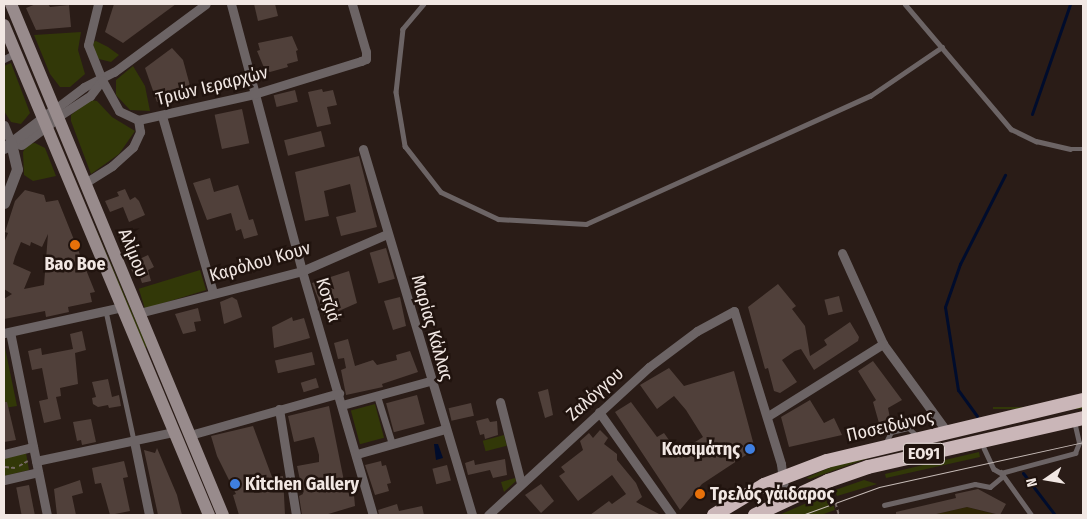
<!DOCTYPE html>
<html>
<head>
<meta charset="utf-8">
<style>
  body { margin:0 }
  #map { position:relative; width:1087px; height:519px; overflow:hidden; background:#2a1c17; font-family:"Fira Sans Condensed",sans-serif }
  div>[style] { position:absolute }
  .green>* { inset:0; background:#323808; transform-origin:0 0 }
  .sand>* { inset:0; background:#2f2605 }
  .water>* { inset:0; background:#000c2c }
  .stream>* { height:3px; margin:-1.5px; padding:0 1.5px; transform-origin:1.5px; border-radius:1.5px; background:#000c2c }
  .building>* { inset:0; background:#50403a; transform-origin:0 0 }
  .path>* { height:2px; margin-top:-1px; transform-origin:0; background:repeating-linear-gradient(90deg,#766965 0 4px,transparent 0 6.5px) }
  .service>* { height:4.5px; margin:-2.25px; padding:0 2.25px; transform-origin:2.25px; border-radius:2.25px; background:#6c6465 }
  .pedestrian>* { height:7px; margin:-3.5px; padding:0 3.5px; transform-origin:3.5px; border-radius:3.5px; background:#6c6465 }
  .minor>* { height:9px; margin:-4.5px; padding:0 4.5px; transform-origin:4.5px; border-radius:4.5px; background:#6c6465 }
  .tertiary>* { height:11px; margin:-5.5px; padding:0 5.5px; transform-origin:5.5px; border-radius:5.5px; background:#6c6465 }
  .secondary>* { height:12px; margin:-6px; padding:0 6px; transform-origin:6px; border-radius:6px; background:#988b8c }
  .trunk>* { height:14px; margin:-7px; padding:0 7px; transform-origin:7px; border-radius:7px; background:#cab6b8 }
  .tram>* { height:1px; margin:-0.5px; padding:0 0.5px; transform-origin:0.5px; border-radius:0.5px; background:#c7bcb8 }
  .dots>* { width:14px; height:14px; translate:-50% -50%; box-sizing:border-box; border:2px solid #20130e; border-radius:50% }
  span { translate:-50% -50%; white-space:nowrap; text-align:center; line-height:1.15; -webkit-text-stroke:5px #20130e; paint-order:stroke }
  .shield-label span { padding:1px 4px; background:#20130e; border:1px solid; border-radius:4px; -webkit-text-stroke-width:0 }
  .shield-label { font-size:16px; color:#f1e7e3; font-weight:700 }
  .street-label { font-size:18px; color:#f1e7e3 }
  .poi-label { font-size:18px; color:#f1e7e3; font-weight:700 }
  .right { translate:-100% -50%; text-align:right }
  .left { translate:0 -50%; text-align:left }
  .frame { position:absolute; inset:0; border:5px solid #f1e7e3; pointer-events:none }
  .north { position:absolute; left:1022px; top:454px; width:50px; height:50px; -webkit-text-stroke:4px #20130e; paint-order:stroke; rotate:257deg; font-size:14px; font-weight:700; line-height:20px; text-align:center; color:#f1e7e3 }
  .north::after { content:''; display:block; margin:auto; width:18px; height:22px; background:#f1e7e3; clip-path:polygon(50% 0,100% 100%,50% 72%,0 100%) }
</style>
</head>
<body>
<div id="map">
  <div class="green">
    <div style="clip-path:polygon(81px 32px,78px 50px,85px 74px,70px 87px,60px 87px,50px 74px,34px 35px)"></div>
    <div style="clip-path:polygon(96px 41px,108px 47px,119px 55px,111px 62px,99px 59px,94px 51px,93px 42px)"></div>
    <div style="clip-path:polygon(11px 63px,30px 113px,21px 124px,11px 122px,4px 111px,4px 66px)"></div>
    <div style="clip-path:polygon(133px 66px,145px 86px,150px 111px,130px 110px,116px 95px,116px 80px)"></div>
    <div style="clip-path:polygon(90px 100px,97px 101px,112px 117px,135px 131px,119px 154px,91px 174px,71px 121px,71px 115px)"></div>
    <div style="clip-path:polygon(35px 143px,45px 148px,56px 176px,33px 181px,24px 175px,23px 152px,28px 144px)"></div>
    <div style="clip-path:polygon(92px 220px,147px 347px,145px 348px)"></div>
    <div style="left:200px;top:270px;width:21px;height:64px;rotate:73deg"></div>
    <div style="clip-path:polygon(4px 343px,17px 406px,4px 408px)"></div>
    <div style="left:375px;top:404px;width:35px;height:25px;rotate:75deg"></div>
    <div style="left:1083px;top:407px;width:2px;height:90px;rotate:90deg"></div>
    <div style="left:504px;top:435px;width:11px;height:22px;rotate:75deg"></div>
    <div style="clip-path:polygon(979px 452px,980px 457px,886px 478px,885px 474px)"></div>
    <div style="clip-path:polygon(26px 453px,29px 470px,4px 476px,4px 458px)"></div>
    <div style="clip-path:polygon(874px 456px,810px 479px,806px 478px,833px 466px)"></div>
    <div style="clip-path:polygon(515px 478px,516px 481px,504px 492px,501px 482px)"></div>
    <div style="clip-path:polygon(864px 480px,877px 484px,837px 496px,835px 490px)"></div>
    <div style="clip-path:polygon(830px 493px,835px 510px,821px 515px,779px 515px)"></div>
  </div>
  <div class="sand">
    <div style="clip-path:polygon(967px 507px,998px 515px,932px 515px)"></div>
  </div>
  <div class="water">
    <div style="clip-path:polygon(434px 444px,438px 444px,443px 458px,436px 460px)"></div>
  </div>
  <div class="stream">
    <div style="left:1032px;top:114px;width:116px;rotate:-70.9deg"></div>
    <div style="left:977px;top:416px;width:32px;rotate:-126deg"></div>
    <div style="left:958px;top:390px;width:84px;rotate:-98.9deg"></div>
    <div style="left:945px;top:307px;width:46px;rotate:-70.8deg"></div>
    <div style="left:960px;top:264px;width:100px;rotate:-63.2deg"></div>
    <div style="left:1023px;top:473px;width:53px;rotate:52.7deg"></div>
  </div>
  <div class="building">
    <div style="clip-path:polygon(36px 4px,48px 4px,50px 7px,69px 5px,71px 27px,36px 30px,26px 8px)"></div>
    <div style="clip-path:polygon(114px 4px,176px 4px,123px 43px,105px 32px)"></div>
    <div style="clip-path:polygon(254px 4px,275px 4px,278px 16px,258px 21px)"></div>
    <div style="clip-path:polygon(292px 36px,298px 50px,296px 51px,298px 61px,287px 64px,288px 67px,270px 72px,265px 70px,257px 51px,260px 50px,258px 43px)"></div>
    <div style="clip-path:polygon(172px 48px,183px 60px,192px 93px,157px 102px,145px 68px)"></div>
    <div style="clip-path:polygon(322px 89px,323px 92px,333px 90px,337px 105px,327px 107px,331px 124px,317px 127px,308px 92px)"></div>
    <div style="left:295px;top:90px;width:12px;height:22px;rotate:76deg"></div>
    <div style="left:242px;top:109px;width:35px;height:28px;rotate:78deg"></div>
    <div style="left:321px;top:131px;width:16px;height:38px;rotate:76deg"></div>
    <div style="clip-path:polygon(359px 156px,377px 227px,341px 236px,336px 217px,356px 212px,350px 184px,324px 191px,329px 216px,305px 221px,295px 172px)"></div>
    <div style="clip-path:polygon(210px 178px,214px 192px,238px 185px,249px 220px,253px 219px,258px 235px,244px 239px,241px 229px,236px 231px,231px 213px,207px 220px,193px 183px)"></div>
    <div style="clip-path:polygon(125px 189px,130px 200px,135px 197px,139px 201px,145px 215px,129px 222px,123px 207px,110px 212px,105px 201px,119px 196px,117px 192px)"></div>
    <div style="clip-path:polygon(evenodd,25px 190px,44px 195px,46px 202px,58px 200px,95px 292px,90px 293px,92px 302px,68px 307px,69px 312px,46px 317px,45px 311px,4px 319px,4px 299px,12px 294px,4px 289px,4px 243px,8px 233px,5px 232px,15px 201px,25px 190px,48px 234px,44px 285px,24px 289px,31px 272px,13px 264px,15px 257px,21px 242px,30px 246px,31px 242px,42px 247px,48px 234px)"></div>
    <div style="left:386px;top:248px;width:32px;height:17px;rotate:74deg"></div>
    <div style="clip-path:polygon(148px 255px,154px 267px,148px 270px,151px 281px,142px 283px,139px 274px,134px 276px,129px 264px)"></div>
    <div style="clip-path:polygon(349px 271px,357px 303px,325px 317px,312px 283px)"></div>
    <div style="clip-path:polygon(778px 284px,796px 306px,792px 309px,805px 326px,810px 356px,827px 345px,824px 340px,850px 322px,859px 337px,858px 341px,814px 370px,801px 349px,795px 351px,782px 360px,797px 382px,780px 393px,774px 391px,768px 368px,765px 369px,748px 307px)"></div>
    <div style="left:839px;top:296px;width:16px;height:15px;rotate:76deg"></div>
    <div style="clip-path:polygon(232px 297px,237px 300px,242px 317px,224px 324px,220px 302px)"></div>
    <div style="clip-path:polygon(400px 297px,406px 326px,393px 330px,384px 301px)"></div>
    <div style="clip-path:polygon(198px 308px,201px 321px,194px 322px,196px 331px,183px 334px,175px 314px)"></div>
    <div style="clip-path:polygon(292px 317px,293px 321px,304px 318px,310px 338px,274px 348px,272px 327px)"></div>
    <div style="clip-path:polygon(82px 331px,86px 350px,75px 353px,78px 384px,60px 388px,61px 396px,56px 397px,61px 419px,44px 423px,39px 401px,48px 399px,42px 368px,32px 370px,28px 351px,41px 348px,42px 355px,73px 349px,70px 334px)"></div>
    <div style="clip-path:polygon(348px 339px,355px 366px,373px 360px,377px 365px,397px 360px,396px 355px,410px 351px,418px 372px,382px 384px,383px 387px,346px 395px,341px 370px,346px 368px,344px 358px,338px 359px,334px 343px)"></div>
    <div style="left:312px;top:352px;width:13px;height:38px;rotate:77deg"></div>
    <div style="clip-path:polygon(873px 361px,902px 400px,888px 408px,892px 428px,881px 430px,873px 402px,876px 400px,858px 371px)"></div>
    <div style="clip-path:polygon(669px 368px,684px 386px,734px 371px,756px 453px,746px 455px,702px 484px,680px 510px,615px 412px,631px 402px,657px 437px,664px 433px,681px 457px,691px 450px,692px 444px,703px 437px,686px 410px,674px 396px,657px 409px,640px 385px)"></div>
    <div style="left:316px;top:378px;width:10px;height:16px;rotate:73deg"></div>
    <div style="clip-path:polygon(108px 379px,112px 397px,119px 395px,121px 406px,109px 408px,108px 405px,98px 407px,93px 404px,92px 398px,96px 397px,92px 382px)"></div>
    <div style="clip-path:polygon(548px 389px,553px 415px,545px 418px,538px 392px)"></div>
    <div style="left:417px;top:395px;width:30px;height:32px;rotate:75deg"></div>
    <div style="clip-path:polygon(810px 400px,824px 423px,834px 418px,842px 435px,789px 447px,781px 417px)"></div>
    <div style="clip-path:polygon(4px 402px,7px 402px,16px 440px,4px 442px)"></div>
    <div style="left:471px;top:403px;width:13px;height:23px;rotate:77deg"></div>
    <div style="clip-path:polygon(329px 406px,345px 486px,353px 484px,355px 506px,325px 515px,302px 515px,299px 496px,303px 494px,297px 466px,319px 462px,319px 455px,314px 437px,294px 442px,288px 416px)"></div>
    <div style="clip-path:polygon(488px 418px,490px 422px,497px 421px,498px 435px,485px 439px,484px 434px,480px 435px,476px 421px)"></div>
    <div style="clip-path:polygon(91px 419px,96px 442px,82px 445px,81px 440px,77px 441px,73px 422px)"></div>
    <div style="clip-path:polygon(253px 426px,272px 477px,283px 476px,285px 515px,239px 515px,233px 495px,236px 494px,217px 456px,211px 436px)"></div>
    <div style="clip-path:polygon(600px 430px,608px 438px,604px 444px,617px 454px,617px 460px,636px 483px,642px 497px,636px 502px,661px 515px,590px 515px,609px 501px,612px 504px,626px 494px,612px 475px,578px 501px,559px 476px,565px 472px,561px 467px,583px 450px,580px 441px,589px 433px,593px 438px)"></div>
    <div style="clip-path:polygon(157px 448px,177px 495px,182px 515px,158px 515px,144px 450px,155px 453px)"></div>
    <div style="clip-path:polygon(505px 459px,507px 475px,493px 478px,490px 470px,468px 475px,465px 463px,474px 460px,475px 465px)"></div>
    <div style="clip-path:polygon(124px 461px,128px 477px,123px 478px,130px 511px,110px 515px,101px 483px,95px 484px,92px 468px)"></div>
    <div style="clip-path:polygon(381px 461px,382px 466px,386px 465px,391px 483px,387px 484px,389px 491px,375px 495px,365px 465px)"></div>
    <div style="left:447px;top:465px;width:16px;height:15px;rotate:76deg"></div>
    <div style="clip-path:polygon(80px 480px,83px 493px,72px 496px,76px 515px,57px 515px,54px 489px)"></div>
    <div style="clip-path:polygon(541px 484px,554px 501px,541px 513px,525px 495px)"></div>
    <div style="left:29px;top:485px;width:31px;height:13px;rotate:79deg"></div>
    <div style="clip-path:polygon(978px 489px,1006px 504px,1000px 515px,967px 507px,932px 515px,896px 515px,896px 512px,956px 498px,955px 494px)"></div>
    <div style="clip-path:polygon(397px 504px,399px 511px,422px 506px,424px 515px,379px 515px,378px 510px)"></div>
  </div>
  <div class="path">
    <div style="left:19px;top:466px;width:10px;rotate:-29deg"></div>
    <div style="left:5px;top:467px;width:10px;rotate:6deg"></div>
    <div style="left:832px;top:491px;width:25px;rotate:74deg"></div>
  </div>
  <div class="service">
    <div style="left:424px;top:4px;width:33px;rotate:130deg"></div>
    <div style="left:403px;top:29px;width:63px;rotate:96.3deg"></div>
    <div style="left:396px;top:92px;width:55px;rotate:80.5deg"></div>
    <div style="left:405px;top:146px;width:58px;rotate:52deg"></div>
    <div style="left:441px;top:192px;width:63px;rotate:25.3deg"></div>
    <div style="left:498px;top:219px;width:88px;rotate:3.3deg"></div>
    <div style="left:586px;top:224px;width:312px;rotate:-24.3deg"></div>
    <div style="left:870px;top:96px;width:87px;rotate:-34.2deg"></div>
    <div style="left:905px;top:4px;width:164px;rotate:49.7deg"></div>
    <div style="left:1011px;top:129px;width:28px;rotate:26deg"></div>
    <div style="left:1036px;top:141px;width:35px;rotate:13deg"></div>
    <div style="left:1070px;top:149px;width:13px"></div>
    <div style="left:106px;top:311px;width:133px;rotate:77.8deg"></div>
    <div style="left:885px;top:444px;width:13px;rotate:-63deg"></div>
    <div style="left:891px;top:432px;width:18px;rotate:-13deg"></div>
    <div style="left:909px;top:428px;width:11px;rotate:45deg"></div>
    <div style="left:984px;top:448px;width:23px;rotate:65deg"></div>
    <div style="left:994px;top:469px;width:8px;rotate:30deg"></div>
    <div style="left:884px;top:505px;width:93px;rotate:-13deg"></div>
    <div style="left:975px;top:484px;width:15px;rotate:11deg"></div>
    <div style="left:990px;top:487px;width:16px;rotate:-40deg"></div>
    <div style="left:1031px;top:515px;width:52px;rotate:-125.5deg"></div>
    <div style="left:1001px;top:473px;width:77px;rotate:-15.1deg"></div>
    <div style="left:1075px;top:453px;width:11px;rotate:-68deg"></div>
    <div style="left:1079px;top:443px;width:23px;rotate:-103deg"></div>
  </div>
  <div class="pedestrian">
    <div style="left:4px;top:59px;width:13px;rotate:-27deg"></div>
    <div style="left:377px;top:396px;width:50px;rotate:72.6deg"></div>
  </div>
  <div class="minor">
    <div style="left:98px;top:4px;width:42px;rotate:103.7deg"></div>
    <div style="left:88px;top:45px;width:38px;rotate:68deg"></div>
    <div style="left:231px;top:4px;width:276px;rotate:75.1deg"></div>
    <div style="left:302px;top:271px;width:254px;rotate:73.8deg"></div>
    <div style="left:55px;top:109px;width:36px;rotate:-37deg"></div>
    <div style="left:84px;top:87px;width:34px;rotate:-27deg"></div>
    <div style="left:114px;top:72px;width:114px;rotate:-36.5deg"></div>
    <div style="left:59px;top:116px;width:37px;rotate:-33deg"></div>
    <div style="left:90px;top:96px;width:20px;rotate:-53deg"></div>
    <div style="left:102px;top:80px;width:35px;rotate:61deg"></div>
    <div style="left:119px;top:111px;width:21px;rotate:25deg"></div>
    <div style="left:138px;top:120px;width:119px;rotate:-12.6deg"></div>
    <div style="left:254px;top:94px;width:112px;rotate:-17.1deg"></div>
    <div style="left:361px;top:61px;width:5px;rotate:-22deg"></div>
    <div style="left:366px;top:59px;width:7px;rotate:-90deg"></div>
    <div style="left:366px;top:52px;width:50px;rotate:-106.3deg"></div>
    <div style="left:162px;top:116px;width:184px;rotate:73.9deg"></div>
    <div style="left:4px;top:125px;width:18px;rotate:68deg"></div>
    <div style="left:363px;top:149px;width:382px;rotate:73.4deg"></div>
    <div style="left:85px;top:183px;width:32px;rotate:-32deg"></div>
    <div style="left:112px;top:166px;width:28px;rotate:-42deg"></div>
    <div style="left:133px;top:147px;width:17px;rotate:-65deg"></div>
    <div style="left:140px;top:132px;width:12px;rotate:-99deg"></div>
    <div style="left:842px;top:253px;width:100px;rotate:65.7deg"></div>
    <div style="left:883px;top:344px;width:110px;rotate:53.9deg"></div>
    <div style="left:139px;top:313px;width:168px;rotate:-14.4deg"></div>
    <div style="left:302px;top:271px;width:93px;rotate:-23.5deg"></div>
    <div style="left:10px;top:332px;width:187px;rotate:78.6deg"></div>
    <div style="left:4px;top:333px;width:121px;rotate:-12.4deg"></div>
    <div style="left:500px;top:402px;width:84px;rotate:75.5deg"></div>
    <div style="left:342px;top:405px;width:91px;rotate:-15.3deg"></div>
    <div style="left:279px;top:409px;width:107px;rotate:80.9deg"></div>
    <div style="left:599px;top:412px;width:126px;rotate:54.7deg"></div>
    <div style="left:768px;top:416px;width:136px;rotate:-32.1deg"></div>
    <div style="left:190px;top:435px;width:155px;rotate:-15.7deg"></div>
    <div style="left:134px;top:441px;width:76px;rotate:78.5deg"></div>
    <div style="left:4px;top:454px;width:30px;rotate:-14deg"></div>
    <div style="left:357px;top:454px;width:91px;rotate:-15.9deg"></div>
    <div style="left:36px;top:461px;width:141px;rotate:-11.9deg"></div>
    <div style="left:4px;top:480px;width:35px;rotate:-13deg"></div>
    <div style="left:488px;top:515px;width:219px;rotate:-42.6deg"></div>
    <div style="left:649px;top:367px;width:60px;rotate:-36.9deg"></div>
    <div style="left:697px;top:331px;width:42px;rotate:-28.4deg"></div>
    <div style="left:734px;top:311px;width:160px;rotate:72.9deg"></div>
    <div style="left:781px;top:464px;width:24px;rotate:83deg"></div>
    <div style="left:784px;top:488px;width:18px;rotate:119deg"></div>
  </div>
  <div class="tertiary">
    <div style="left:21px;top:144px;width:47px;rotate:-36.4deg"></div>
    <div style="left:4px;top:148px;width:64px;rotate:-37.4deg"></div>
    <div style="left:4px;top:203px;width:36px;rotate:-69deg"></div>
    <div style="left:17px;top:169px;width:28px;rotate:-103deg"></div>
  </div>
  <div class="secondary">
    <div style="left:11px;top:4px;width:553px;rotate:67.47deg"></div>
    <div style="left:4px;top:25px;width:531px;rotate:67.3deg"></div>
  </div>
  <div class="trunk">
    <div style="left:714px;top:515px;width:58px;rotate:-31deg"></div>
    <div style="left:764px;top:485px;width:67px;rotate:-20.9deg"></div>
    <div style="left:827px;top:461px;width:263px;rotate:-13.4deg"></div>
    <div style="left:755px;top:515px;width:81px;rotate:-25deg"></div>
    <div style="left:828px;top:481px;width:42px;rotate:-19.3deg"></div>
    <div style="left:868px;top:467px;width:221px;rotate:-12.8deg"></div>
  </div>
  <div class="tram">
    <div style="left:802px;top:515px;width:82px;rotate:-20deg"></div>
    <div style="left:879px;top:487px;width:209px;rotate:-12.4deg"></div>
  </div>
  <div class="dots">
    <div style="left:75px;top:245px;background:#e8710a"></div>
    <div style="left:750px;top:449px;background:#3f7fe0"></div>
    <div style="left:235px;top:484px;background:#3f7fe0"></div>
    <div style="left:700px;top:494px;background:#e8710a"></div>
  </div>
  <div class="shield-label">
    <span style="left:924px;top:454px">ΕΟ91</span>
  </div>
  <div class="street-label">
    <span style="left:212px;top:86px;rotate:-14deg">Τριών Ιεραρχών</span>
    <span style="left:133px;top:253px;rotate:68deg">Αλίμου</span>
    <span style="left:260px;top:262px;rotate:-16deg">Καρόλου Κουν</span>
    <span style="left:328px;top:300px;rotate:73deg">Κοτζιά</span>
    <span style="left:432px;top:328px;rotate:74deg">Μαρίας Κάλλας</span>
    <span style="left:595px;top:394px;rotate:-42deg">Ζαλόγγου</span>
    <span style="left:890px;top:426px;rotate:-13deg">Ποσειδώνος</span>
  </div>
  <div class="poi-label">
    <span style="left:75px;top:264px">Bao Boe</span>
    <span class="right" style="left:740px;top:449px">Κασιμάτης</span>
    <span class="left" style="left:245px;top:484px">Kitchen Gallery</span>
    <span class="left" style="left:710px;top:494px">Τρελός γάιδαρος</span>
  </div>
  <div class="frame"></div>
  <div class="north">N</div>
</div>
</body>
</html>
